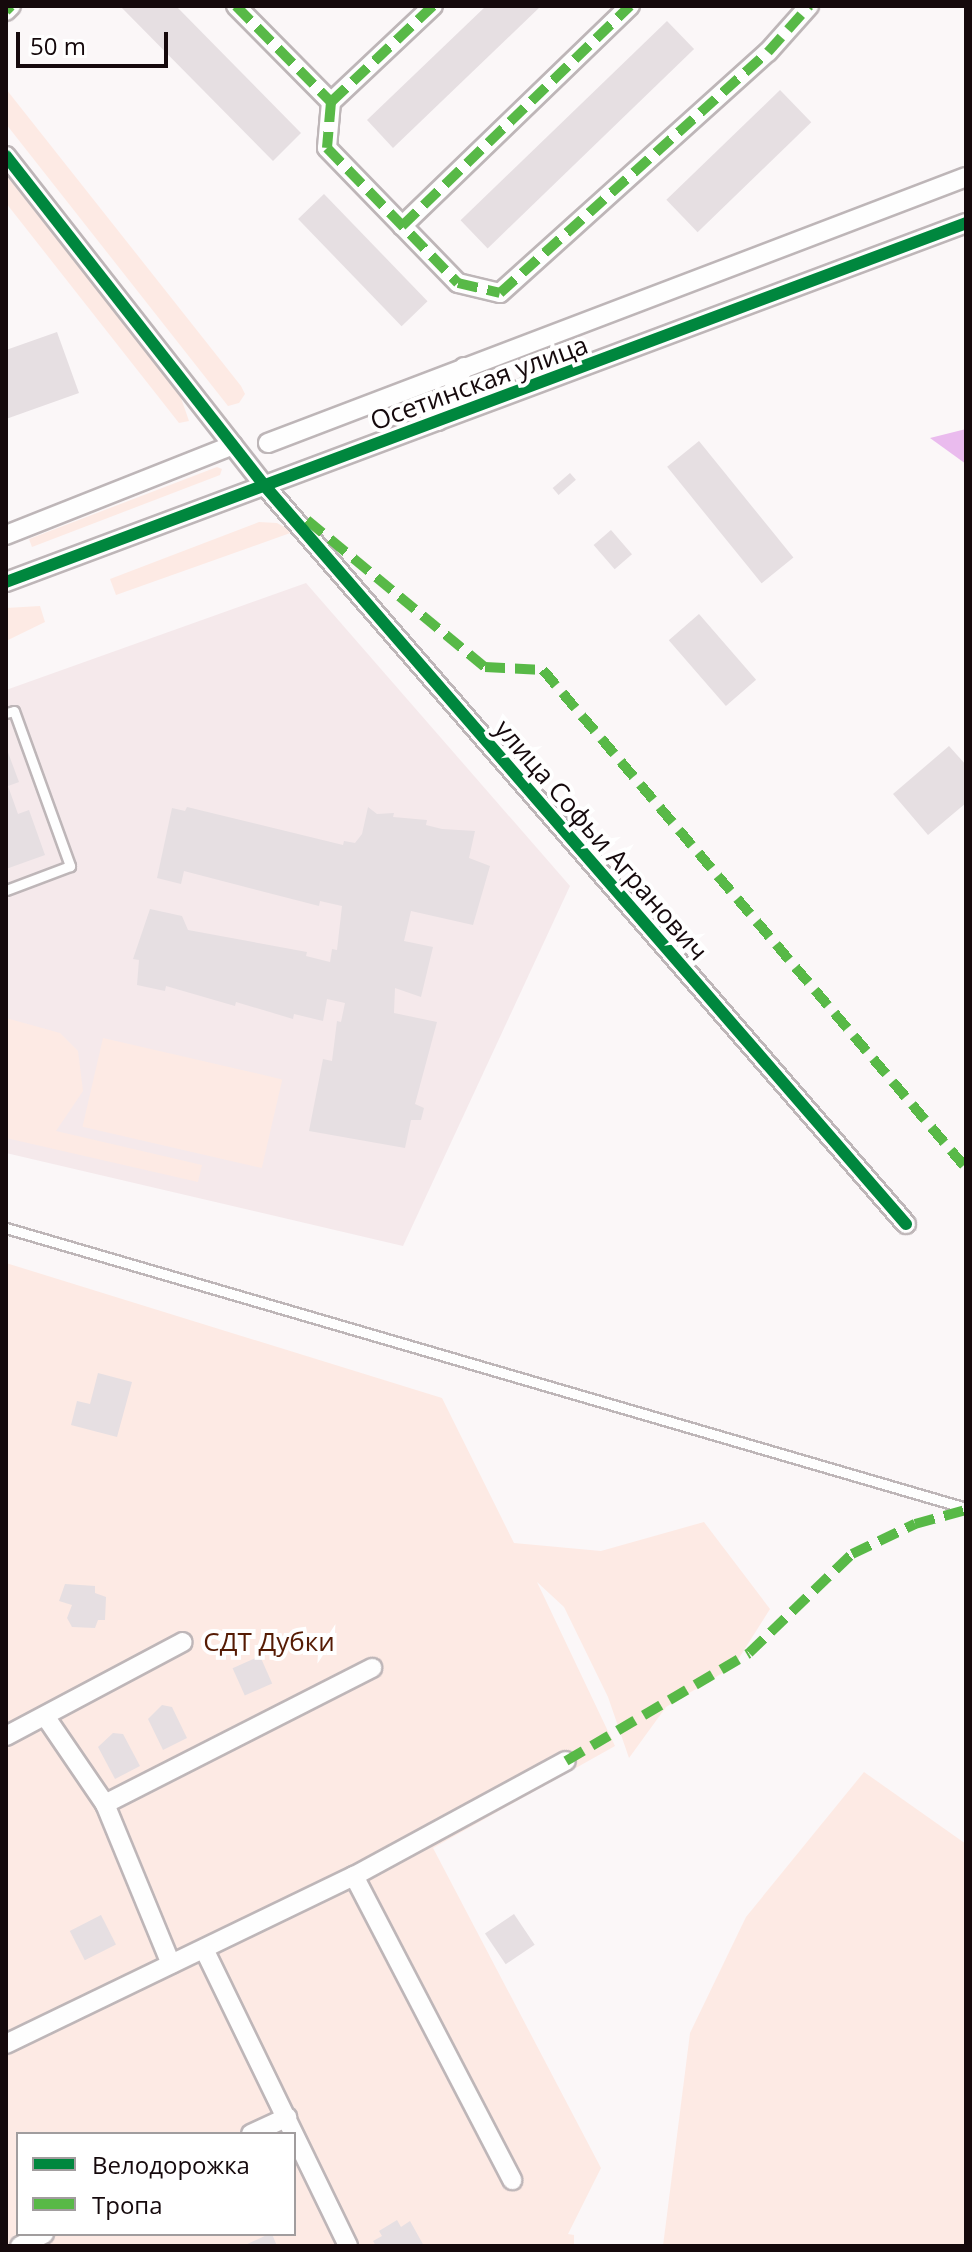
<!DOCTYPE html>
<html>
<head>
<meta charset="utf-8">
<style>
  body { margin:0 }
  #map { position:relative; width:972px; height:2252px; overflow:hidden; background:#fbf7f8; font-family:"Open Sans",sans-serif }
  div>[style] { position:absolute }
  .built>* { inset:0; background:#f5e9eb }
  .green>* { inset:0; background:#fdeae4; transform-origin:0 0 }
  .water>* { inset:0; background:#eabbee }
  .building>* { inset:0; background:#e6dfe2; transform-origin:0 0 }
  .roads { filter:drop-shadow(2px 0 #beb6b8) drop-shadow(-2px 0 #beb6b8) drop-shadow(0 2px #beb6b8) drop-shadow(0 -2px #beb6b8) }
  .service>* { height:9px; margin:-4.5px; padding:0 4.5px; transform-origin:4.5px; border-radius:4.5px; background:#fefefe }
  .minor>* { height:18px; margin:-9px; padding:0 9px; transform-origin:9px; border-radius:9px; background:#fefefe }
  .quiet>* { height:10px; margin-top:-5px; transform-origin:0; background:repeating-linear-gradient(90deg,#58b947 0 20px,transparent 0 30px) }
  .cycleway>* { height:12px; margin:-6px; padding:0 6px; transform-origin:6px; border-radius:6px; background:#00873e }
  span { translate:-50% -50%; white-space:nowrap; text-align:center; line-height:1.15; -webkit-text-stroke:8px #fff; paint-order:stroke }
  .street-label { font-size:26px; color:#15090c }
  .park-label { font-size:26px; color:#551b04 }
  .frame { position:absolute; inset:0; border:8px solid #15090c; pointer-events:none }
  .legend { position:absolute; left:16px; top:2132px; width:280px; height:104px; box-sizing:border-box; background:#fff; border:2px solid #a19d9e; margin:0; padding:10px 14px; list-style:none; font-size:24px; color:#15090c }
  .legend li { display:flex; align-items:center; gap:16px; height:40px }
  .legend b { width:40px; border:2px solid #a19d9e }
  .scale { position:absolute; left:16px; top:32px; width:152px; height:36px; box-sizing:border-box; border:4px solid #15090c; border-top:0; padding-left:10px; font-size:24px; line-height:28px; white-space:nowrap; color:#15090c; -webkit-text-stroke:6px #fff; paint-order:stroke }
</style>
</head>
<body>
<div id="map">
  <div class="built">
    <div style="clip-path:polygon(306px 583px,570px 886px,403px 1246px,6px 1153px,6px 690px)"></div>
  </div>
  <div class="green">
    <div style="clip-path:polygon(6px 89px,241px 386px,245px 394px,239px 403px,228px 406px,6px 124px)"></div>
    <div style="clip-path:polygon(6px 175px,180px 395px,189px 421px,179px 423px,6px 203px)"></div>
    <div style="clip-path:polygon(217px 467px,222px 469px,220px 475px,32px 547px,29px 539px)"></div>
    <div style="clip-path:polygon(259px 522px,277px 523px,293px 532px,116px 595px,110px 579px)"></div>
    <div style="clip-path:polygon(40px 606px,45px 622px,6px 641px,6px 608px)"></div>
    <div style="clip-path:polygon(6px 1018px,60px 1033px,78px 1051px,83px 1091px,56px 1131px,202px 1165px,198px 1182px,6px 1138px)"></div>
    <div style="left:103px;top:1038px;width:184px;height:91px;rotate:13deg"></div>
    <div style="clip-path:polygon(evenodd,6px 1263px,442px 1398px,514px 1543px,601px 1551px,704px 1522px,770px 1609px,734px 1666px,666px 1707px,629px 1758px,608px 1697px,564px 1607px,537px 1582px,615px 1746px,433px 1848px,601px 2168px,568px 2234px,574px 2235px,574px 2246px,6px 2246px,6px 1263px,18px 2134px,294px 2134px,294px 2234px,18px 2234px,18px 2134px)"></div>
    <div style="clip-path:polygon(864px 1772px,966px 1844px,966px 2246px,663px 2246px,690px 2033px,746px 1917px)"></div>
  </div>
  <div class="water">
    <div style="clip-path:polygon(966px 429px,966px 464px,930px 438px)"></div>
  </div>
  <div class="building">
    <div style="clip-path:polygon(120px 6px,176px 6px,301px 133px,273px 161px)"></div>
    <div style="clip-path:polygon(486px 6px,541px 6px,393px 148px,367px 120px)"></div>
    <div style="left:667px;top:21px;width:39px;height:287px;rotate:46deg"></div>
    <div style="left:780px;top:90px;width:45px;height:158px;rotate:46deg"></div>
    <div style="left:324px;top:194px;width:149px;height:36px;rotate:46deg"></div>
    <div style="clip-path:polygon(57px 332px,79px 393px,6px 419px,6px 350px)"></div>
    <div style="left:699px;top:441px;width:150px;height:41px;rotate:51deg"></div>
    <div style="left:570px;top:473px;width:9px;height:23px;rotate:49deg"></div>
    <div style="left:611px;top:530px;width:32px;height:23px;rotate:49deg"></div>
    <div style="left:699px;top:614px;width:87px;height:40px;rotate:49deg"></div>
    <div style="clip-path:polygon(949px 746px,966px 765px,966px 803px,928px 835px,893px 794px)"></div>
    <div style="clip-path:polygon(6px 747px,19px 782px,8px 786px,18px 814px,29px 810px,45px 855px,6px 869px)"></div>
    <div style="clip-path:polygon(187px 807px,343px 845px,344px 841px,355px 843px,362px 834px,368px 807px,377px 814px,394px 813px,393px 817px,427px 820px,426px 825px,442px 829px,475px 831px,469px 858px,490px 866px,473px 925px,411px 911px,404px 941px,433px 947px,421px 997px,395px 988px,394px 1013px,437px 1022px,415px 1104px,424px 1108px,421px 1120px,411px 1120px,405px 1148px,309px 1131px,323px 1059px,332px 1061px,337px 1021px,341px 1022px,345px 1003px,327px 999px,323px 1021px,294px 1014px,293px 1019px,236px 1002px,235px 1006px,166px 986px,165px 991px,137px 985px,139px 960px,133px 959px,150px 909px,182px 916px,188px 930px,307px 952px,306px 956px,330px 962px,332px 949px,337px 950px,342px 906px,320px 901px,319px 906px,184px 871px,181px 884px,157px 878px,172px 808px,185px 811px)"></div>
    <div style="clip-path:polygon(98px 1373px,132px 1382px,117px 1437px,71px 1425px,77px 1401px,90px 1404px)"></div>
    <div style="clip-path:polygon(65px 1584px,95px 1586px,95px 1593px,106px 1597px,105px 1620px,98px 1620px,95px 1628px,72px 1627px,67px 1618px,72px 1605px,59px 1601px)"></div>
    <div style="left:260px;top:1656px;width:30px;height:30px;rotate:66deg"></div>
    <div style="clip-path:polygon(162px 1705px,172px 1707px,187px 1738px,163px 1750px,148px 1719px)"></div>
    <div style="clip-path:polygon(113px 1733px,123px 1734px,140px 1766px,115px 1779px,98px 1747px)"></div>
    <div style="left:514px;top:1914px;width:37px;height:35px;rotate:56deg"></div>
    <div style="left:101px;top:1915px;width:33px;height:35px;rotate:63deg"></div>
    <div style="clip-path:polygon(397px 2220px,401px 2227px,410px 2221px,424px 2246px,376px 2246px,373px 2241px,382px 2236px,379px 2231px)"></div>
    <div style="clip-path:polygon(272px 2234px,277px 2246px,243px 2246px,269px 2234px)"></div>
  </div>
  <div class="roads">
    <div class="service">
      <div style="left:6px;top:713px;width:8px;rotate:-14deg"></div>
      <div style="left:14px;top:711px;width:165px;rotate:70.1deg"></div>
      <div style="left:70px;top:866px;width:68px;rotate:159.4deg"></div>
      <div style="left:6px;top:1228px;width:1000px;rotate:16.26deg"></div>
    </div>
    <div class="minor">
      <div style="left:236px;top:6px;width:135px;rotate:45.3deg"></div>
      <div style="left:331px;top:102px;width:46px;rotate:95deg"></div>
      <div style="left:327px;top:148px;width:188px;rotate:45.9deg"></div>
      <div style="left:458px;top:283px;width:43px;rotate:13.4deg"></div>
      <div style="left:500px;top:293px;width:360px;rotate:-42deg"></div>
      <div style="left:768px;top:52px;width:62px;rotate:-48.3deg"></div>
      <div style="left:6px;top:11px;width:7px;rotate:-45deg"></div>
      <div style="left:331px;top:102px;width:140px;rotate:-43.3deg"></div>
      <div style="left:6px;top:156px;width:418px;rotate:51.9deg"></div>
      <div style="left:264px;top:485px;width:979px;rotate:49.02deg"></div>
      <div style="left:402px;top:226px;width:317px;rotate:-44deg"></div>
      <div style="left:438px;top:421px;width:60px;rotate:-64.3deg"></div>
      <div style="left:268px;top:443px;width:747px;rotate:-20.86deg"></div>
      <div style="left:6px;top:535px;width:244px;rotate:-21.6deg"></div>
      <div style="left:6px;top:582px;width:1025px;rotate:-20.5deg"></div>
      <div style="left:45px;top:1716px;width:107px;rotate:55.7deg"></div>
      <div style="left:105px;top:1804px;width:173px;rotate:67.6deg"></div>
      <div style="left:6px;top:1736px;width:200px;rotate:-28deg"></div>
      <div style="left:105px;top:1804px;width:300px;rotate:-27deg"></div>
      <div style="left:354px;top:1876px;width:343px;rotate:62.5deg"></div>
      <div style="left:204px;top:1949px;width:330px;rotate:64.1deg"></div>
      <div style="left:6px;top:2044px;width:386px;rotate:-25.8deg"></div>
      <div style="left:354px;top:1876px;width:241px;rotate:-28.5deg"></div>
      <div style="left:251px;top:2134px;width:40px;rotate:-25deg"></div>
      <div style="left:20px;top:2246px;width:27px;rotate:-27deg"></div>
    </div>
  </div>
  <div class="quiet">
    <div style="left:236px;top:6px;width:135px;rotate:45.3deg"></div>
    <div style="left:331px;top:102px;width:46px;rotate:95deg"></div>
    <div style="left:327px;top:148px;width:188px;rotate:45.9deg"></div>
    <div style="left:458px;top:283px;width:43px;rotate:13.4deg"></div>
    <div style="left:500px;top:293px;width:360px;rotate:-42deg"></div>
    <div style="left:768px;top:52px;width:62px;rotate:-48.3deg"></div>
    <div style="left:6px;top:11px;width:7px;rotate:-45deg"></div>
    <div style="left:331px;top:102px;width:140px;rotate:-43.3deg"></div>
    <div style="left:402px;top:226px;width:317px;rotate:-44deg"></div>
    <div style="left:307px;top:520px;width:231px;rotate:39.6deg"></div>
    <div style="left:485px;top:667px;width:58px;rotate:3deg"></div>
    <div style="left:543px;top:670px;width:653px;rotate:49.66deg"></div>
    <div style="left:566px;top:1761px;width:212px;rotate:-30.5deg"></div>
    <div style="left:749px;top:1653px;width:143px;rotate:-43.9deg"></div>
    <div style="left:852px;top:1554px;width:70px;rotate:-25.5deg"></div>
    <div style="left:915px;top:1524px;width:53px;rotate:-15.4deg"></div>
  </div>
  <div class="cycleway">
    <div style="left:6px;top:156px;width:418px;rotate:51.9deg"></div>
    <div style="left:264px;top:485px;width:979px;rotate:49.02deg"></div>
    <div style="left:6px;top:582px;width:1025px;rotate:-20.5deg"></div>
  </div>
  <div class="street-label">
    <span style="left:479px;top:383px;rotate:-20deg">Осетинская улица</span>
    <span style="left:601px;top:840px;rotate:49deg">улица Софьи Агранович</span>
  </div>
  <div class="park-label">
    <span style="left:269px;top:1642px">СДТ Дубки</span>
  </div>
  <div class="frame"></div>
  <ul class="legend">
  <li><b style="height:10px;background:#00873e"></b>Велодорожка</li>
  <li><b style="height:10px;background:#58b947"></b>Тропа</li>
  </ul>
  <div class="scale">50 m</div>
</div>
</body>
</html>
